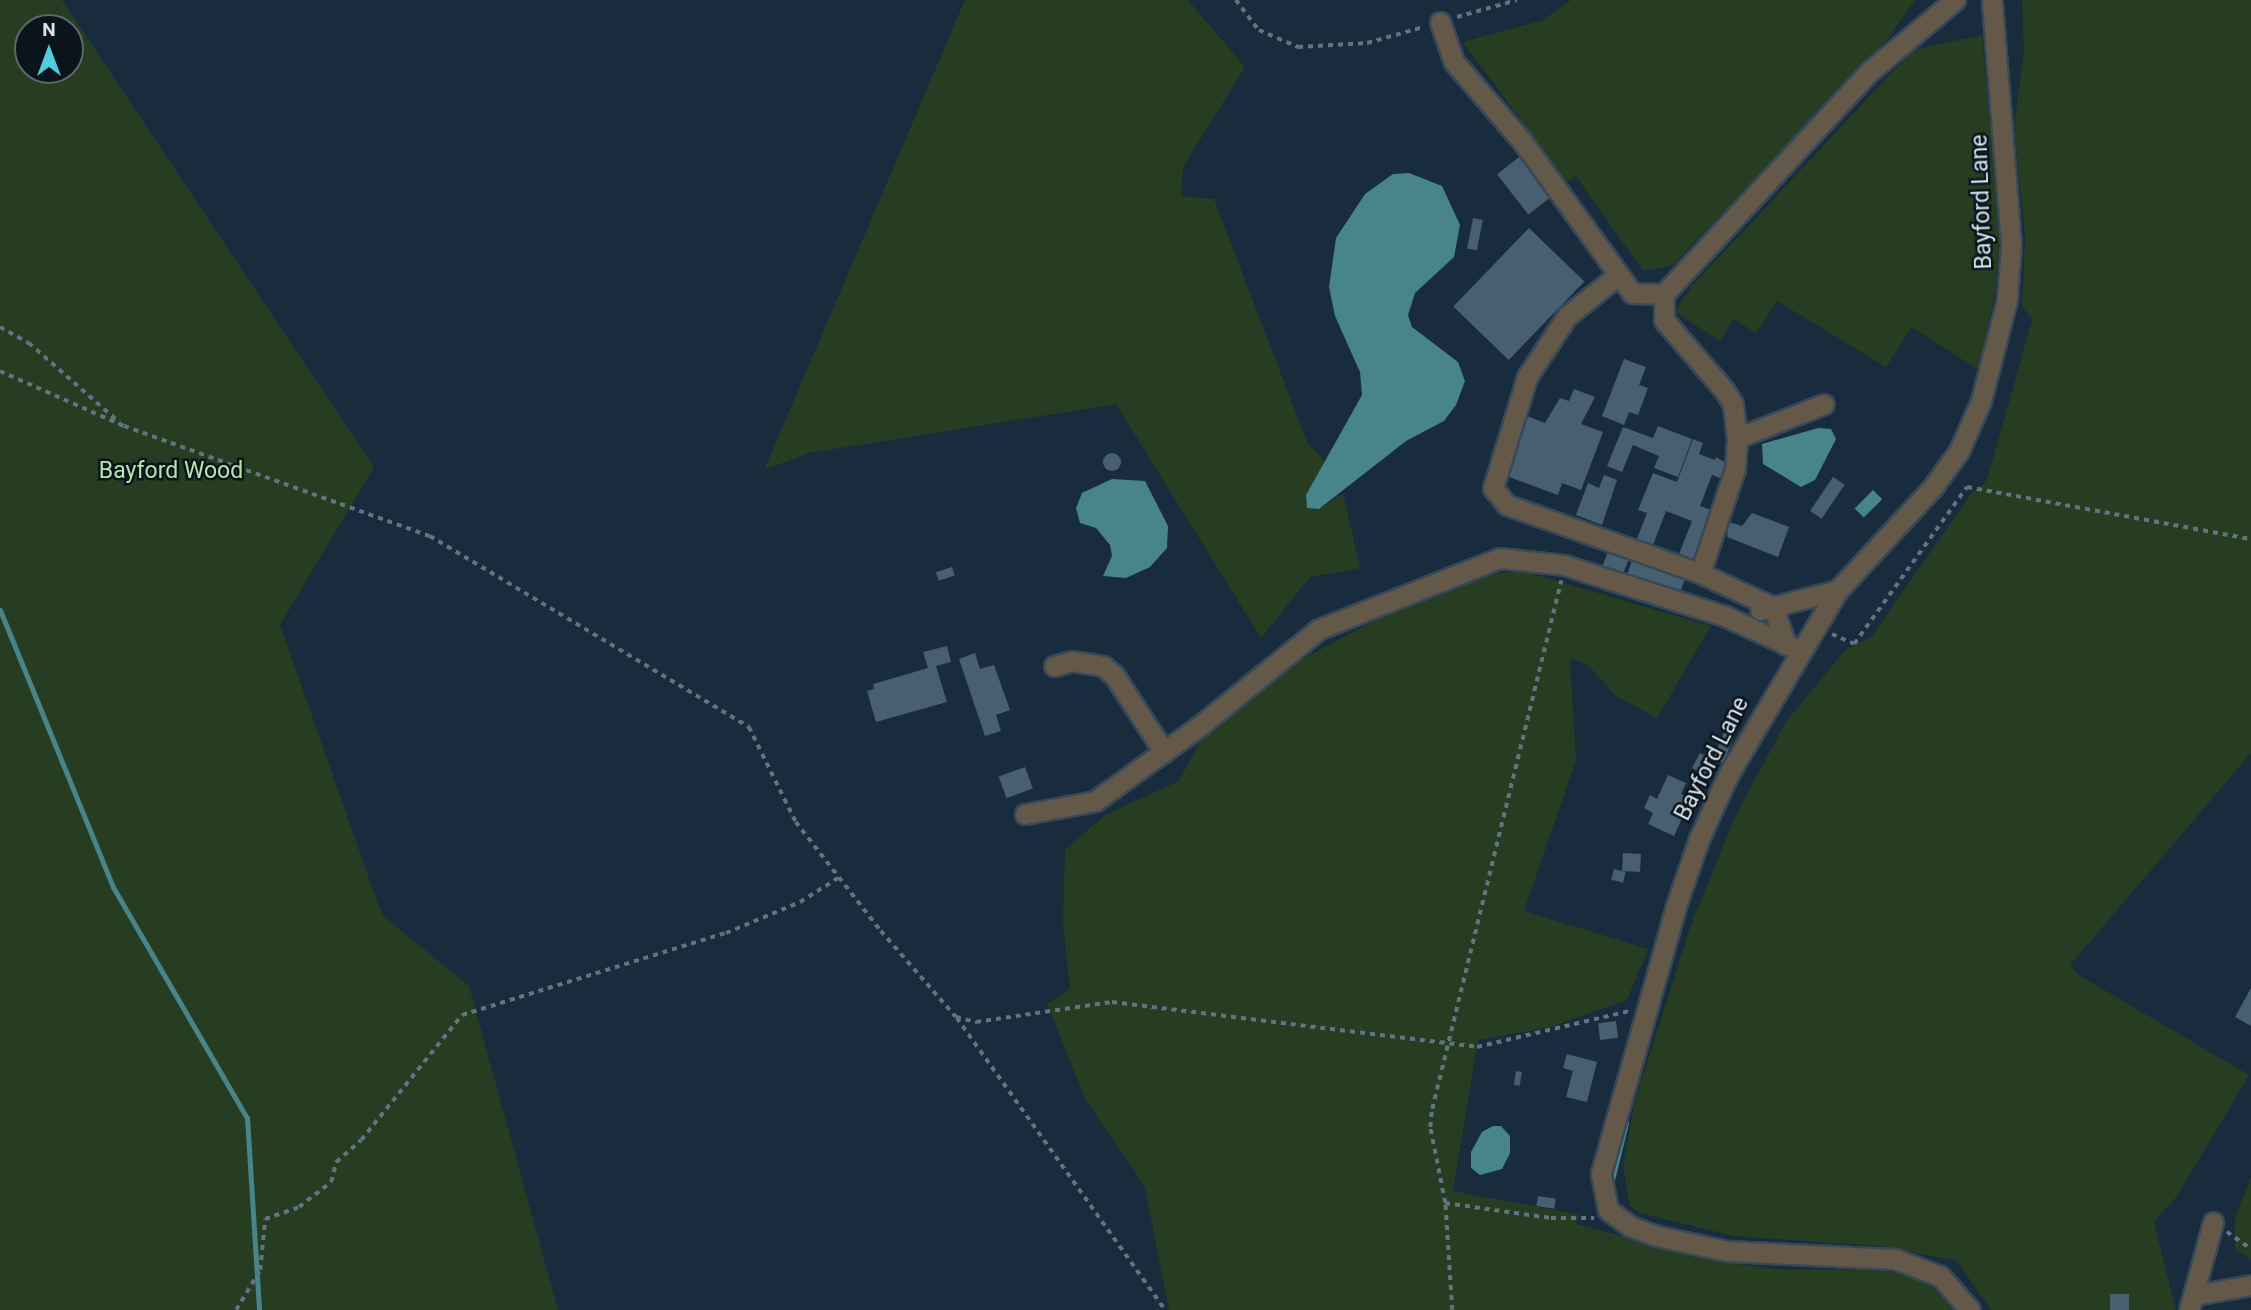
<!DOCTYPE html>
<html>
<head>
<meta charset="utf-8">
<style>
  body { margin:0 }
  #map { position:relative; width:2251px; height:1310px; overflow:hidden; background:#182c3d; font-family:Roboto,sans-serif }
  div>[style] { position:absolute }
  .green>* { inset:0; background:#263d22 }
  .water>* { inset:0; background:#47858b; transform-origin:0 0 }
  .stream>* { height:5px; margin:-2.5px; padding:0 2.5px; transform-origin:2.5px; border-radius:2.5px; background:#47858b }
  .building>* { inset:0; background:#485f71; transform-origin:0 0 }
  .round { border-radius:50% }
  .path>* { height:3.5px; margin-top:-1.75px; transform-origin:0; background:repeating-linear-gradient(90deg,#627382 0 5px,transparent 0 10px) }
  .roads { filter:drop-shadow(2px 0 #374959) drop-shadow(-2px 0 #374959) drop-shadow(0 2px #374959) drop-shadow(0 -2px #374959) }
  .minor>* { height:19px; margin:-9.5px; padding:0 9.5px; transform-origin:9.5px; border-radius:9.5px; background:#645848 }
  span { translate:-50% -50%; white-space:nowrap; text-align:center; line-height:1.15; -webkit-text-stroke:5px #0b141b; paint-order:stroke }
  .street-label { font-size:23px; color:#d7e4ef }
  .park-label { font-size:23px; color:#b4e6ab }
  .north { position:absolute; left:14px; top:14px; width:70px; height:70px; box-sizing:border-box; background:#0b141b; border:2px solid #5d6770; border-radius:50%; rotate:0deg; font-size:19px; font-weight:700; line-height:28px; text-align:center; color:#d7e4ef }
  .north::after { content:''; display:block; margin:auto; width:24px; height:32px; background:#54cadd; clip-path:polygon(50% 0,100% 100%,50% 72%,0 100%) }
</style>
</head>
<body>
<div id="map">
  <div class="green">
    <div style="clip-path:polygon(evenodd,0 0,62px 0,374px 467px,280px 625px,382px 915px,469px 986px,558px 1310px,0 1310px,0 0,28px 28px,70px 28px,70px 70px,28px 70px,28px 28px)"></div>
    <div style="clip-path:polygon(965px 0,1188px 0,1245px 67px,1183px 167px,1181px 196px,1214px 199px,1307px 442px,1327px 463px,1304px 502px,1319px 509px,1343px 493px,1360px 568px,1310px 577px,1261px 638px,1116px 404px,809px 453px,764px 470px)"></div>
    <div style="clip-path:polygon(1571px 0,1915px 0,1887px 40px,1673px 265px,1643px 271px,1576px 176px,1567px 182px,1463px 42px,1543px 20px)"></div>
    <div style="clip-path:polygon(2022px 0,2251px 0,2251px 753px,2070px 965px,2077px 974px,2249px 1075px,2177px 1196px,2154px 1222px,2176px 1310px,1991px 1310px,1957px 1261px,1879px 1246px,1734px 1236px,1640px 1213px,1630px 1206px,1623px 1165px,1635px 1100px,1693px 919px,1737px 813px,1786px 722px,1845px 650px,1872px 636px,1970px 495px,1987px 480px,2032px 320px,2022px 306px,2025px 237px,2014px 127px,2024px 51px)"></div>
    <div style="clip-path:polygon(1982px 35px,2000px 231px,1996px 288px,1979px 370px,1912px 327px,1886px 367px,1777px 301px,1756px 333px,1734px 319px,1720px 341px,1675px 312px,1691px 287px,1913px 50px)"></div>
    <div style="clip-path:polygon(1522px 571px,1711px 626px,1657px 718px,1616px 696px,1589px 666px,1570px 658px,1576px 760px,1524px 911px,1648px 949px,1627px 1000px,1550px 1027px,1478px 1040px,1453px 1191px,1580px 1215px,1576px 1224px,1720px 1262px,1776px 1269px,1880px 1270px,1909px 1275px,1933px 1287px,1956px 1310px,1169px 1310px,1145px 1187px,1086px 1100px,1047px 1004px,1070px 989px,1063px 922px,1065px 850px,1105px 815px,1179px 781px,1199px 743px,1262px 681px,1413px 600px,1474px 576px)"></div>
    <div style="clip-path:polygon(2251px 1177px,2251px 1260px,2235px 1249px,2235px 1218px)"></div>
  </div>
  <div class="water">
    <div style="clip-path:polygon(1409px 173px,1442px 186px,1460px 225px,1454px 257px,1415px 293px,1408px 315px,1412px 327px,1458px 362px,1465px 381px,1456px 405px,1444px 421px,1406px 441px,1319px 509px,1307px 508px,1306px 495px,1362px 395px,1360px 372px,1335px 316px,1329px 287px,1336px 238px,1365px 194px,1393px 174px)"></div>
    <div style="clip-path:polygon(1818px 428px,1831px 429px,1836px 439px,1815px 480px,1801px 487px,1763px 464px,1762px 444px)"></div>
    <div style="clip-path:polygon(1112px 479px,1145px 481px,1168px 526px,1167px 548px,1150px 567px,1126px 578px,1103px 576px,1112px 556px,1110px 545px,1096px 528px,1080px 523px,1076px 508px,1082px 493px)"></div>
    <div style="left:1873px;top:490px;width:13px;height:26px;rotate:45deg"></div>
    <div style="clip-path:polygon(1493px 1126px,1501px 1126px,1510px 1136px,1510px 1153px,1502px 1169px,1480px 1175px,1471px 1168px,1471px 1152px,1482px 1132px)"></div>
  </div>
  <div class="stream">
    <div style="left:0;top:610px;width:299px;rotate:67.8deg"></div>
    <div style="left:113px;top:887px;width:267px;rotate:59.9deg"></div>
    <div style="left:247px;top:1118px;width:192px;rotate:86.4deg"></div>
    <div style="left:1611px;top:1184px;width:63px;rotate:-76.2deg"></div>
  </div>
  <div class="building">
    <div style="left:1523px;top:154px;width:51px;height:33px;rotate:52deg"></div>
    <div style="left:1473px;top:218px;width:10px;height:31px;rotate:11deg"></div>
    <div style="left:1529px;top:228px;width:77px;height:109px;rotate:44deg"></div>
    <div style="clip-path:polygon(1624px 359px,1646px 367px,1639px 385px,1648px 388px,1638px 415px,1629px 412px,1624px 425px,1602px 416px)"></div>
    <div style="clip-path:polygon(1574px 389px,1595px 397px,1581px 424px,1603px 432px,1581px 490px,1562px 483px,1558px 495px,1504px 475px,1527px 416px,1545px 423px,1560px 398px,1569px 401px)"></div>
    <div style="clip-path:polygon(1658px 426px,1692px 439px,1678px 477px,1654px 468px,1659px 456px,1633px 445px,1622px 472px,1607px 466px,1623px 427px,1653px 438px)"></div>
    <div style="clip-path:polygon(1693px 439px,1703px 443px,1699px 454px,1715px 460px,1716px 457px,1731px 466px,1725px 480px,1712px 475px,1700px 506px,1714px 511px,1696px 561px,1679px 554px,1692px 521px,1666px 511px,1653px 545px,1637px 539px,1647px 513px,1638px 510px,1653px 473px,1677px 482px)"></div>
    <div class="round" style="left:1103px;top:453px;width:18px;height:18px"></div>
    <div style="clip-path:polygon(1604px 475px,1617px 480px,1602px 525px,1576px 515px,1588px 483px,1599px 488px)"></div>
    <div style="left:1833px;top:477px;width:14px;height:41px;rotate:34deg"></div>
    <div style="clip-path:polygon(1752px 513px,1789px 527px,1778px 557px,1727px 537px,1729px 522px,1742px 526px)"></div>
    <div style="left:1609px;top:549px;width:22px;height:18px;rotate:21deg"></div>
    <div style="left:1633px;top:558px;width:56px;height:22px;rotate:20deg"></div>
    <div style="left:952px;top:567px;width:9px;height:17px;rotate:72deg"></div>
    <div style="clip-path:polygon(947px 646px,951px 662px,936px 666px,947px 702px,876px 722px,867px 691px,874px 689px,873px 684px,928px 668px,923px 652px)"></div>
    <div style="clip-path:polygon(975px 653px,980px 669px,994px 665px,1010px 710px,996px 715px,1001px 731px,985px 736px,959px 659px)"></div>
    <div style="left:1724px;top:732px;width:11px;height:29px;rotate:22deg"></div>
    <div style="left:1700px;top:753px;width:15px;height:17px;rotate:28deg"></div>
    <div style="left:1025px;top:767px;width:23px;height:28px;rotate:70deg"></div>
    <div style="clip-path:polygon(1668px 775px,1686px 783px,1681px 794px,1691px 799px,1674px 836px,1648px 824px,1653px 813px,1644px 808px,1650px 795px,1657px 799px)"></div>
    <div style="left:1623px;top:853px;width:18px;height:18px;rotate:3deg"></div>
    <div style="left:1614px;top:869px;width:12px;height:11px;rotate:14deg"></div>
    <div style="clip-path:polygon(2251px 988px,2251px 1026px,2235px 1017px)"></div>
    <div style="left:1616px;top:1021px;width:17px;height:18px;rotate:83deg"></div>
    <div style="clip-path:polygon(1567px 1054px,1597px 1062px,1587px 1102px,1566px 1097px,1573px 1071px,1563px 1068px)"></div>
    <div style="left:1516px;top:1071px;width:6px;height:14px;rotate:9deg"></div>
    <div style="left:1538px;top:1196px;width:18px;height:10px;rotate:9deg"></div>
    <div style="left:2129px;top:1294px;width:16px;height:19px;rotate:90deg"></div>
  </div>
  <div class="path">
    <div style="left:1236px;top:0;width:38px;rotate:53deg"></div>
    <div style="left:1259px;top:30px;width:43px;rotate:23.6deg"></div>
    <div style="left:1298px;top:47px;width:69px;rotate:-3.3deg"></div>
    <div style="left:1367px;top:43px;width:58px;rotate:-15.9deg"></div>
    <div style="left:1457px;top:17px;width:62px;rotate:-15.8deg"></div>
    <div style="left:0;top:327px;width:33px;rotate:29deg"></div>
    <div style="left:29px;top:343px;width:121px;rotate:41.3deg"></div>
    <div style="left:0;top:371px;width:136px;rotate:23.9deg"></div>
    <div style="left:124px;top:426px;width:325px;rotate:19.8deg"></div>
    <div style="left:430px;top:536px;width:372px;rotate:30.9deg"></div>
    <div style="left:749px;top:727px;width:106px;rotate:63.7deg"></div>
    <div style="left:796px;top:822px;width:138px;rotate:52.1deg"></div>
    <div style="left:881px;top:931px;width:114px;rotate:48.9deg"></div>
    <div style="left:956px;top:1017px;width:21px;rotate:14deg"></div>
    <div style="left:976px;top:1022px;width:137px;rotate:-8.4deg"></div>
    <div style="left:1112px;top:1002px;width:368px;rotate:7deg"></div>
    <div style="left:1477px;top:1047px;width:156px;rotate:-13.3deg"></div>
    <div style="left:1832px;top:634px;width:24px;rotate:24deg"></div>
    <div style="left:1854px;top:644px;width:193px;rotate:-54.3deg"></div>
    <div style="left:1967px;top:487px;width:289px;rotate:10.4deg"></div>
    <div style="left:957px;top:1018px;width:359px;rotate:54.5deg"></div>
    <div style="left:1502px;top:1146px;width:10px;rotate:6deg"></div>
    <div style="left:1445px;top:1203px;width:107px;rotate:8.1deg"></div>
    <div style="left:1551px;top:1218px;width:43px"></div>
    <div style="left:2227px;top:1232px;width:29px;rotate:35deg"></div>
    <div style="left:236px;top:1310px;width:47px;rotate:-59deg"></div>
    <div style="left:260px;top:1270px;width:51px;rotate:-84.4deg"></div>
    <div style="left:265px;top:1219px;width:36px;rotate:-19deg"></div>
    <div style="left:299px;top:1207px;width:41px;rotate:-38deg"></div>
    <div style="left:331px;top:1182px;width:21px;rotate:-76deg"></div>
    <div style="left:336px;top:1162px;width:33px;rotate:-41deg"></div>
    <div style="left:361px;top:1140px;width:161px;rotate:-51.1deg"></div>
    <div style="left:462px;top:1015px;width:276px;rotate:-17.3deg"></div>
    <div style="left:726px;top:933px;width:80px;rotate:-22.7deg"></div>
    <div style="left:800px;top:902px;width:45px;rotate:-32.3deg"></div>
    <div style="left:1452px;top:1310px;width:107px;rotate:-93.7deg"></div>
    <div style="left:1445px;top:1203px;width:77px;rotate:-101.2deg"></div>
    <div style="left:1430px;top:1127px;width:18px;rotate:-84deg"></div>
    <div style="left:1432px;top:1109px;width:544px;rotate:-76.27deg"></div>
  </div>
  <div class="roads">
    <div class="minor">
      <div style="left:1440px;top:22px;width:42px;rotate:70.7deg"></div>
      <div style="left:1454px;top:62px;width:104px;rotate:49.3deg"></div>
      <div style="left:1522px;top:141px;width:188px;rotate:54.1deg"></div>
      <div style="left:1632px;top:293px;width:32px;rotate:2deg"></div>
      <div style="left:1664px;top:294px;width:304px;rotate:-47.3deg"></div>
      <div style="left:1870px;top:71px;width:111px;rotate:-39.9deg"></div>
      <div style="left:1618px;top:275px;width:65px;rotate:141.2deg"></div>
      <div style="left:1567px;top:316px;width:73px;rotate:123.3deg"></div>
      <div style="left:1527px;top:377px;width:116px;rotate:107deg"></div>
      <div style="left:1493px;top:488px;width:22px;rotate:51deg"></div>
      <div style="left:1507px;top:505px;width:205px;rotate:19.4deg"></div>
      <div style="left:1700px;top:573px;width:110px;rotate:-71.4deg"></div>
      <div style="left:1735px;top:469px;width:31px;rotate:-86deg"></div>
      <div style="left:1737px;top:438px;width:34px;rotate:-97deg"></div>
      <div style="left:1733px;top:404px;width:15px;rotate:-122deg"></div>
      <div style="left:1725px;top:391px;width:94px;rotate:-130.7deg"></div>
      <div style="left:1664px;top:320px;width:26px;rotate:-90deg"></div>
      <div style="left:1737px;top:438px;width:93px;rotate:-21.3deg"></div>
      <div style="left:1700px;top:573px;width:81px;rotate:25deg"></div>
      <div style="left:1773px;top:607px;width:40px;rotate:71.1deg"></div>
      <div style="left:1760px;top:610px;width:81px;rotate:-14.4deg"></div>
      <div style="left:1054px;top:666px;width:19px;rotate:-16deg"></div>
      <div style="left:1072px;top:661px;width:31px;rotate:9deg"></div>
      <div style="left:1103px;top:666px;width:14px;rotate:39deg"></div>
      <div style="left:1114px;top:675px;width:92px;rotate:57deg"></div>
      <div style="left:1025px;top:814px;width:71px;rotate:-10.5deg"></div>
      <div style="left:1095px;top:801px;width:130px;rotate:-35.6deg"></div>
      <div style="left:1201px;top:725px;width:152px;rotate:-39.1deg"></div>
      <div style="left:1319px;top:629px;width:194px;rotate:-21.4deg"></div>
      <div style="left:1500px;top:558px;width:64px;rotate:6.2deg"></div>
      <div style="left:1564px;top:565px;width:169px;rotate:17.6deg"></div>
      <div style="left:1725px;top:616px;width:81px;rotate:24.7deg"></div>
      <div style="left:2195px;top:1295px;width:57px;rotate:-10.1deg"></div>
      <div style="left:1970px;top:1310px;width:45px;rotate:-131.4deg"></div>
      <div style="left:1940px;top:1276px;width:48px;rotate:-159.3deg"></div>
      <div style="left:1895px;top:1259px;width:168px;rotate:-177.3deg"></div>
      <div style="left:1727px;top:1251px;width:72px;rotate:-167.9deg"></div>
      <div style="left:1657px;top:1236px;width:29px;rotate:-160deg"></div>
      <div style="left:1630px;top:1226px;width:27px;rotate:-144deg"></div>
      <div style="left:1608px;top:1210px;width:38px;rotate:-101deg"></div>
      <div style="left:1601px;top:1173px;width:277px;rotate:-74.3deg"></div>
      <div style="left:1676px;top:906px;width:71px;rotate:-71.1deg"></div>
      <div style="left:1699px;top:839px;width:70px;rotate:-65.6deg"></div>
      <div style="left:1728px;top:775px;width:215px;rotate:-59.3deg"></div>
      <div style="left:1838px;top:590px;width:140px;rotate:-47.3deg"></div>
      <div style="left:1933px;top:487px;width:44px;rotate:-54.2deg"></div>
      <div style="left:1959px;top:451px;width:55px;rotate:-66.3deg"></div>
      <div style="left:1981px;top:401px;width:104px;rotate:-75.6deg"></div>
      <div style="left:2007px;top:300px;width:56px;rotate:-85.9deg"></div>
      <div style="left:2011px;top:244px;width:245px;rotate:-94.5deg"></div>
      <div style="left:2189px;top:1310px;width:91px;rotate:-74.7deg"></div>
    </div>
  </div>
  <div class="street-label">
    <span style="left:1982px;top:202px;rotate:-92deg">Bayford Lane</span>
    <span style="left:1712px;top:759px;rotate:-63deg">Bayford Lane</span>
  </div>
  <div class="park-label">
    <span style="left:171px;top:471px">Bayford Wood</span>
  </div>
  <div class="north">N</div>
</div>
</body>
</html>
